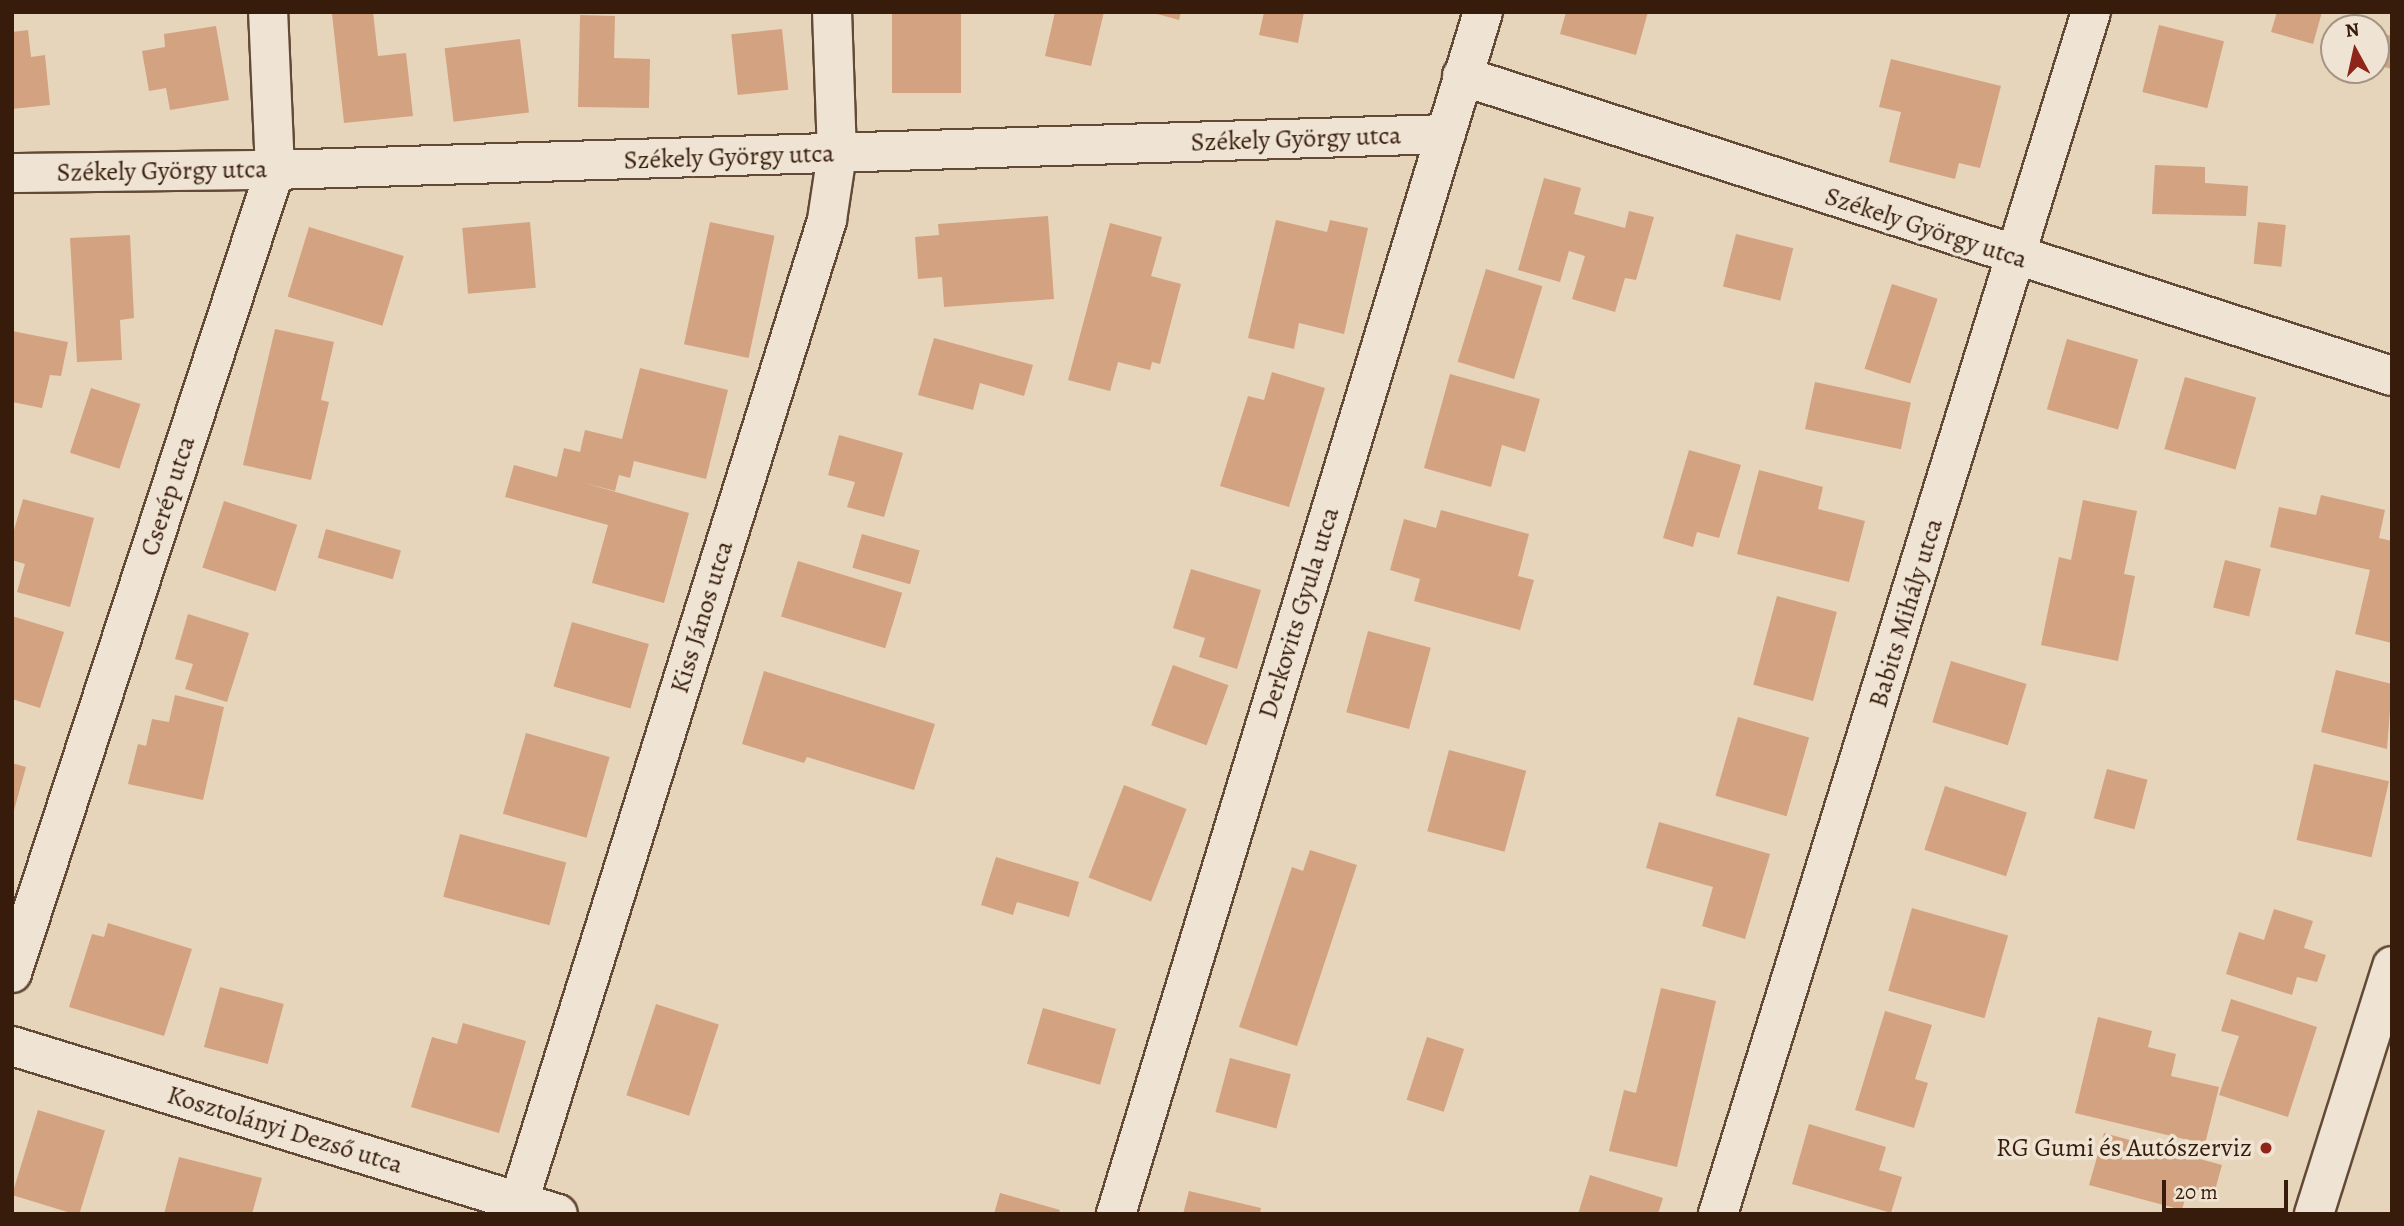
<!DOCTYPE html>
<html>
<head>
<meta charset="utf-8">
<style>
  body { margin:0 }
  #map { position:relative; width:2404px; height:1226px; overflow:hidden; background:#e7d5bb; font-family:Alegreya,serif }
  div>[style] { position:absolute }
  .building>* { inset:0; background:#d3a280; transform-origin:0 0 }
  .roads { filter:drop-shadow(2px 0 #634a37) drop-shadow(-2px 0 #634a37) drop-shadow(0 2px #634a37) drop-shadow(0 -2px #634a37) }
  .minor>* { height:38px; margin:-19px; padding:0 19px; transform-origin:19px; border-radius:19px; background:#efe4d3 }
  .secondary>* { height:38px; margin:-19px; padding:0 19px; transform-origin:19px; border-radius:19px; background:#efe4d3 }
  .dots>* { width:19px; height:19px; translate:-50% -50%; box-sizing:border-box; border:4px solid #efe4d3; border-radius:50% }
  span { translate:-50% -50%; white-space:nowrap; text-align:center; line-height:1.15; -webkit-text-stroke:7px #efe4d3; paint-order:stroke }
  .street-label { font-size:26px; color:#371c0b }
  .poi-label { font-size:26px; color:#371c0b }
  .right { translate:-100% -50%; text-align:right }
  .frame { position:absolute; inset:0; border:14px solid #371c0b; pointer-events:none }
  .north { position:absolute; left:2320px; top:14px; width:70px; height:70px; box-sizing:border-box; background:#efe4d3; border:2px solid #a59483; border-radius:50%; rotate:352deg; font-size:19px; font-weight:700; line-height:28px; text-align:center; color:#371c0b }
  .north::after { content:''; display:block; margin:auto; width:24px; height:32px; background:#8f2418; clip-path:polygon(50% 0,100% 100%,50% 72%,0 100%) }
  .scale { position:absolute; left:2162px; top:1180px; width:126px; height:32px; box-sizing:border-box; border:4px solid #371c0b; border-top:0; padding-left:9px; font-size:21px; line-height:24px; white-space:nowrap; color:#371c0b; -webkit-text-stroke:5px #efe4d3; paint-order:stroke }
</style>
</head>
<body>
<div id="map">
  <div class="building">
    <div style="clip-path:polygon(352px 12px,373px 12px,378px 56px,406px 53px,413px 116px,344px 123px,332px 14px)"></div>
    <div style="left:892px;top:12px;width:69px;height:81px"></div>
    <div style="clip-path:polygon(1055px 12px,1104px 12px,1091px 66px,1045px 56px)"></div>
    <div style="clip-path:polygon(1150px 12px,1181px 12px,1179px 20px)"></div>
    <div style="clip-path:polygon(1264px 12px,1304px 12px,1298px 43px,1259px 35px)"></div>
    <div style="clip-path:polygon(1566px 12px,1648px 12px,1636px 55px,1560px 34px)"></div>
    <div style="clip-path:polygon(2277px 12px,2322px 12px,2313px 44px,2271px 32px)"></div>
    <div style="clip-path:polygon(580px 15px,615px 16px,614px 58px,650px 59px,649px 108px,578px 107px)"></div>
    <div style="left:2159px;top:25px;width:67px;height:69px;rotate:14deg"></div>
    <div style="clip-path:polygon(216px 26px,229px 100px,170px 110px,166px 88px,149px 91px,142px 51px,165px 47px,164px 34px)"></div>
    <div style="left:782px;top:29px;width:61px;height:51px;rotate:84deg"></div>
    <div style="clip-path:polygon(28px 30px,31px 57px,45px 55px,50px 105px,12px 109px,12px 32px)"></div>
    <div style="clip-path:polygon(2376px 32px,2392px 36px,2392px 69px,2376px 65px)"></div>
    <div style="left:520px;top:39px;width:74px;height:76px;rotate:83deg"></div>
    <div style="clip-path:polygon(1891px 59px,2001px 86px,1980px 168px,1959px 163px,1955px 179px,1889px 162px,1901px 112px,1879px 107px)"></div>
    <div style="clip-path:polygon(2155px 165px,2205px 167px,2205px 183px,2248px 186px,2246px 216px,2152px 214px)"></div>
    <div style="clip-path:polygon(1544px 178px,1581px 188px,1574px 214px,1625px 228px,1629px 211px,1654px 217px,1636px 280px,1625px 278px,1615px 312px,1572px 299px,1585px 256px,1569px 251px,1560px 282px,1518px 270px)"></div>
    <div style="clip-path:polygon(1048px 216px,1054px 299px,944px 307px,942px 277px,918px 279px,915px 237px,939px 235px,938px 224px)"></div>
    <div style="clip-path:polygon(1276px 220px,1327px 232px,1330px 220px,1368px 228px,1344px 334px,1299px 323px,1294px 349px,1248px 338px)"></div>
    <div style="left:530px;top:222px;width:66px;height:68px;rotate:85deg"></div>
    <div style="left:710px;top:222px;width:66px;height:125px;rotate:12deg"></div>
    <div style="left:2258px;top:222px;width:28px;height:42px;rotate:6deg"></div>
    <div style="clip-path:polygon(1110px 223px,1162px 237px,1151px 276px,1181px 284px,1160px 364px,1152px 362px,1150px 370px,1118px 362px,1110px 391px,1068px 380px)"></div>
    <div style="left:309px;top:227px;width:99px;height:73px;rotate:17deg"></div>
    <div style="left:1736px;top:234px;width:59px;height:54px;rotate:14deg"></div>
    <div style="clip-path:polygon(130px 235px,134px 318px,120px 320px,122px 360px,77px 362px,70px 238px)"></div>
    <div style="left:1486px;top:269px;width:59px;height:97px;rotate:17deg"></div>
    <div style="left:1892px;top:284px;width:48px;height:89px;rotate:18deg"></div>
    <div style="clip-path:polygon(275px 329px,334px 342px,321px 400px,329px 402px,311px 480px,243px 465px)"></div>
    <div style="clip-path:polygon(12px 331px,68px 342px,61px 376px,50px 375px,42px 408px,12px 402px)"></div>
    <div style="clip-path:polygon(934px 338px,1033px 365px,1024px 396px,980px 383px,973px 410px,918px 395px)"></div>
    <div style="left:2067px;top:339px;width:74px;height:73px;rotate:16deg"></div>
    <div style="clip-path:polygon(640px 368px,728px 390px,706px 479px,634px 461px,630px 478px,619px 475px,615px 491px,581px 482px,689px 513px,664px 603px,592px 583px,608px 525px,505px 497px,514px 465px,557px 477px,564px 448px,580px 452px,585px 430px,622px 439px)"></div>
    <div style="clip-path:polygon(1272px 372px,1325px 388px,1289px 507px,1220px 486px,1248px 396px,1264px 400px)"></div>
    <div style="clip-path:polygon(1450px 374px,1540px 399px,1525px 452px,1502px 445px,1491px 487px,1424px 468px)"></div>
    <div style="left:2185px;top:377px;width:74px;height:75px;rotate:16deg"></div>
    <div style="left:1815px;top:382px;width:98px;height:48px;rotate:12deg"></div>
    <div style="left:91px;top:388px;width:52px;height:68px;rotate:18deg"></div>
    <div style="clip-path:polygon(839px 435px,903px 453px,884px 517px,847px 507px,855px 482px,828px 475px)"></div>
    <div style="clip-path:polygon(1689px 450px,1741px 465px,1719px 538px,1697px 532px,1693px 547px,1663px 538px)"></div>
    <div style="clip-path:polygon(1759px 470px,1823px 487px,1818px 509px,1865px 521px,1849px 582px,1737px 554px)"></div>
    <div style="clip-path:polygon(2321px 495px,2385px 510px,2379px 538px,2392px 541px,2392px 643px,2355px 634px,2370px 570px,2270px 547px,2279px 507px,2316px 515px)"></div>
    <div style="clip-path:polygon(23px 499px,94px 518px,70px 607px,17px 592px,25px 564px,12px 560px,12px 537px)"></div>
    <div style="clip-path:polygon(2083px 500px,2137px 511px,2124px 574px,2135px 576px,2118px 661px,2041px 645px,2059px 557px,2071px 560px)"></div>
    <div style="left:224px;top:501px;width:77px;height:70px;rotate:18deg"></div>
    <div style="clip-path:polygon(1441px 510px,1529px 534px,1518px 576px,1534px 580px,1520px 630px,1414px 601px,1420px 579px,1390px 570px,1404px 519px,1436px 528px)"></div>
    <div style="left:326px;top:529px;width:78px;height:30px;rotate:16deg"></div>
    <div style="left:862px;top:534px;width:60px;height:35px;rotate:16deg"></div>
    <div style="left:2225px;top:560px;width:37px;height:49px;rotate:14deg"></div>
    <div style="left:798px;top:561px;width:109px;height:58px;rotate:17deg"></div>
    <div style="clip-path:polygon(1191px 569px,1261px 590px,1237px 669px,1199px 657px,1205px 638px,1173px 628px)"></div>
    <div style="left:1777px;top:596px;width:62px;height:92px;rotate:15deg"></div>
    <div style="clip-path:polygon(188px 614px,249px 633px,227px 702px,185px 689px,193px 664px,175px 659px)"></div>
    <div style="clip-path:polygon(12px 616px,64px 632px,40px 708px,12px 699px)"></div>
    <div style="left:572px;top:622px;width:80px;height:67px;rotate:16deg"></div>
    <div style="left:1368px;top:631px;width:65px;height:84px;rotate:15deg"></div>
    <div style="left:1951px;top:661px;width:79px;height:64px;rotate:17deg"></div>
    <div style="left:1173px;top:665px;width:59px;height:64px;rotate:20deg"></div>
    <div style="clip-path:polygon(2336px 670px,2392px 684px,2387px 749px,2321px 732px)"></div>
    <div style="clip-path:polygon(764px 671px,935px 724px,914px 790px,807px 757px,804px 763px,742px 744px)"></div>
    <div style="clip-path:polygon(175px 695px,224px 707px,203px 800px,128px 784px,138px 744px,146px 746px,152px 719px,169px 722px)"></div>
    <div style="left:1738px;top:717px;width:74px;height:82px;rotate:16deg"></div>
    <div style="left:526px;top:733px;width:87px;height:84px;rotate:16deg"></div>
    <div style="left:1449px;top:750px;width:80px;height:84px;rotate:15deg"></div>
    <div style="clip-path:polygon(12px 763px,26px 767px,13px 814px,12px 813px)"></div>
    <div style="left:2314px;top:764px;width:77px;height:78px;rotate:13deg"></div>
    <div style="left:2107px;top:769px;width:42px;height:51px;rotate:15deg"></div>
    <div style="left:1124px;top:785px;width:67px;height:99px;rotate:21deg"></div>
    <div style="left:1945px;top:786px;width:86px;height:67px;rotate:18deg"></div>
    <div style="clip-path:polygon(1659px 822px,1770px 854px,1745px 939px,1702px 926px,1713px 887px,1646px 868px)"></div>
    <div style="left:460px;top:834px;width:110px;height:65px;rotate:15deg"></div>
    <div style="clip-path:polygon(1310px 850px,1357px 865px,1297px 1046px,1239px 1027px,1292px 867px,1303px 871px)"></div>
    <div style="clip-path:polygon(996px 857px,1079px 882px,1069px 917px,1017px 902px,1013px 915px,981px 905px)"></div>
    <div style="left:1912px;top:908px;width:100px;height:86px;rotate:16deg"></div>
    <div style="clip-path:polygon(2274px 909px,2313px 921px,2304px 948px,2326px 955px,2317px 982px,2297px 977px,2292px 995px,2226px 974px,2239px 932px,2264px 940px)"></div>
    <div style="clip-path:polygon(108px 923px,192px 949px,164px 1036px,69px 1007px,92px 934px,104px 937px)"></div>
    <div style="left:220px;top:987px;width:66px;height:62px;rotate:15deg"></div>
    <div style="clip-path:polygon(1661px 988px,1716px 1001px,1677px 1167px,1609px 1151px,1624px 1090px,1636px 1093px)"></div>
    <div style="clip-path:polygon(2231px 999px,2317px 1027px,2288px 1117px,2219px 1095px,2239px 1036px,2221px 1031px)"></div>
    <div style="left:656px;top:1004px;width:66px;height:96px;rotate:18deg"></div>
    <div style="left:1043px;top:1008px;width:76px;height:58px;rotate:16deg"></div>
    <div style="clip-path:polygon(1885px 1011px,1932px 1025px,1915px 1079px,1928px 1083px,1914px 1128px,1855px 1110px)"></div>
    <div style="clip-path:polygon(2098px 1017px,2152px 1031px,2148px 1047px,2176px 1054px,2171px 1076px,2219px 1087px,2205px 1144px,2075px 1113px)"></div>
    <div style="clip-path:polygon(463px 1023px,526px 1041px,499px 1133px,411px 1107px,432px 1037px,457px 1044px)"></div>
    <div style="left:1427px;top:1037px;width:39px;height:66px;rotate:18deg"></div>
    <div style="left:1230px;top:1058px;width:63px;height:56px;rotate:15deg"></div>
    <div style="left:38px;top:1110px;width:70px;height:89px;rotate:17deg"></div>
    <div style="clip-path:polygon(1809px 1124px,1886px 1147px,1879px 1170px,1902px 1177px,1891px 1213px,1792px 1184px)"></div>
    <div style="clip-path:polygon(2104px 1133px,2222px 1165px,2214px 1194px,2188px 1188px,2182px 1210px,2089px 1185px)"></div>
    <div style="clip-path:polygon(179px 1157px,262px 1178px,252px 1214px,164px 1214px)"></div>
    <div style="clip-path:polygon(1590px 1175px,1663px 1198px,1658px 1214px,1578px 1214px)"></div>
    <div style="clip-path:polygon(1189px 1191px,1261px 1208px,1260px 1214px,1183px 1214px)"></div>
    <div style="clip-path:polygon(1000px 1193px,1060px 1210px,1059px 1214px,994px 1214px)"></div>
  </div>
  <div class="roads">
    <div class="minor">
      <div style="left:1462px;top:76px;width:977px;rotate:17.88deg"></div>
      <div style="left:12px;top:173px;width:263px;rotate:-0.7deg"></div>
      <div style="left:275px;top:170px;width:1171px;rotate:-1.76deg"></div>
      <div style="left:12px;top:973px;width:845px;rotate:-71.87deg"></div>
      <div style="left:275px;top:170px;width:158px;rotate:-92.5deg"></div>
      <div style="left:12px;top:1046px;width:571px;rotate:17.1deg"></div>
      <div style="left:515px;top:1214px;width:1042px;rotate:-72.57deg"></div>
      <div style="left:827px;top:220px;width:67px;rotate:-81.4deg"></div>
      <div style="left:837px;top:154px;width:142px;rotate:-92deg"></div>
      <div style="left:1116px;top:1214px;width:1257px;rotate:-73.02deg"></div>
      <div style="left:1718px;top:1214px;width:1259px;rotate:-72.76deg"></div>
    </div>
    <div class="secondary">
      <div style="left:2314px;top:1214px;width:260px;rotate:-72.5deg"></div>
    </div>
  </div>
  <div class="dots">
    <div style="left:2266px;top:1148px;background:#8f2418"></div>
  </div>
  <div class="street-label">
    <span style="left:1296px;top:139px;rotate:-2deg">Székely György utca</span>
    <span style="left:729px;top:157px;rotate:-2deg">Székely György utca</span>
    <span style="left:162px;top:171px;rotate:-1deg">Székely György utca</span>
    <span style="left:1926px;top:228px;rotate:18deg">Székely György utca</span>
    <span style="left:168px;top:496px;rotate:-72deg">Cserép utca</span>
    <span style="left:1299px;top:613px;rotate:-73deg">Derkovits Gyula utca</span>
    <span style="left:1906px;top:613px;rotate:-73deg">Babits Mihály utca</span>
    <span style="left:702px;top:617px;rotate:-73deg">Kiss János utca</span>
    <span style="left:285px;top:1130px;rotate:17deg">Kosztolányi Dezső utca</span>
  </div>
  <div class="poi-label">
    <span class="right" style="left:2252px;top:1148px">RG Gumi és Autószerviz</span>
  </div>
  <div class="frame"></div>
  <div class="north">N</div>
  <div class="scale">20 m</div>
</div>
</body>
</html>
